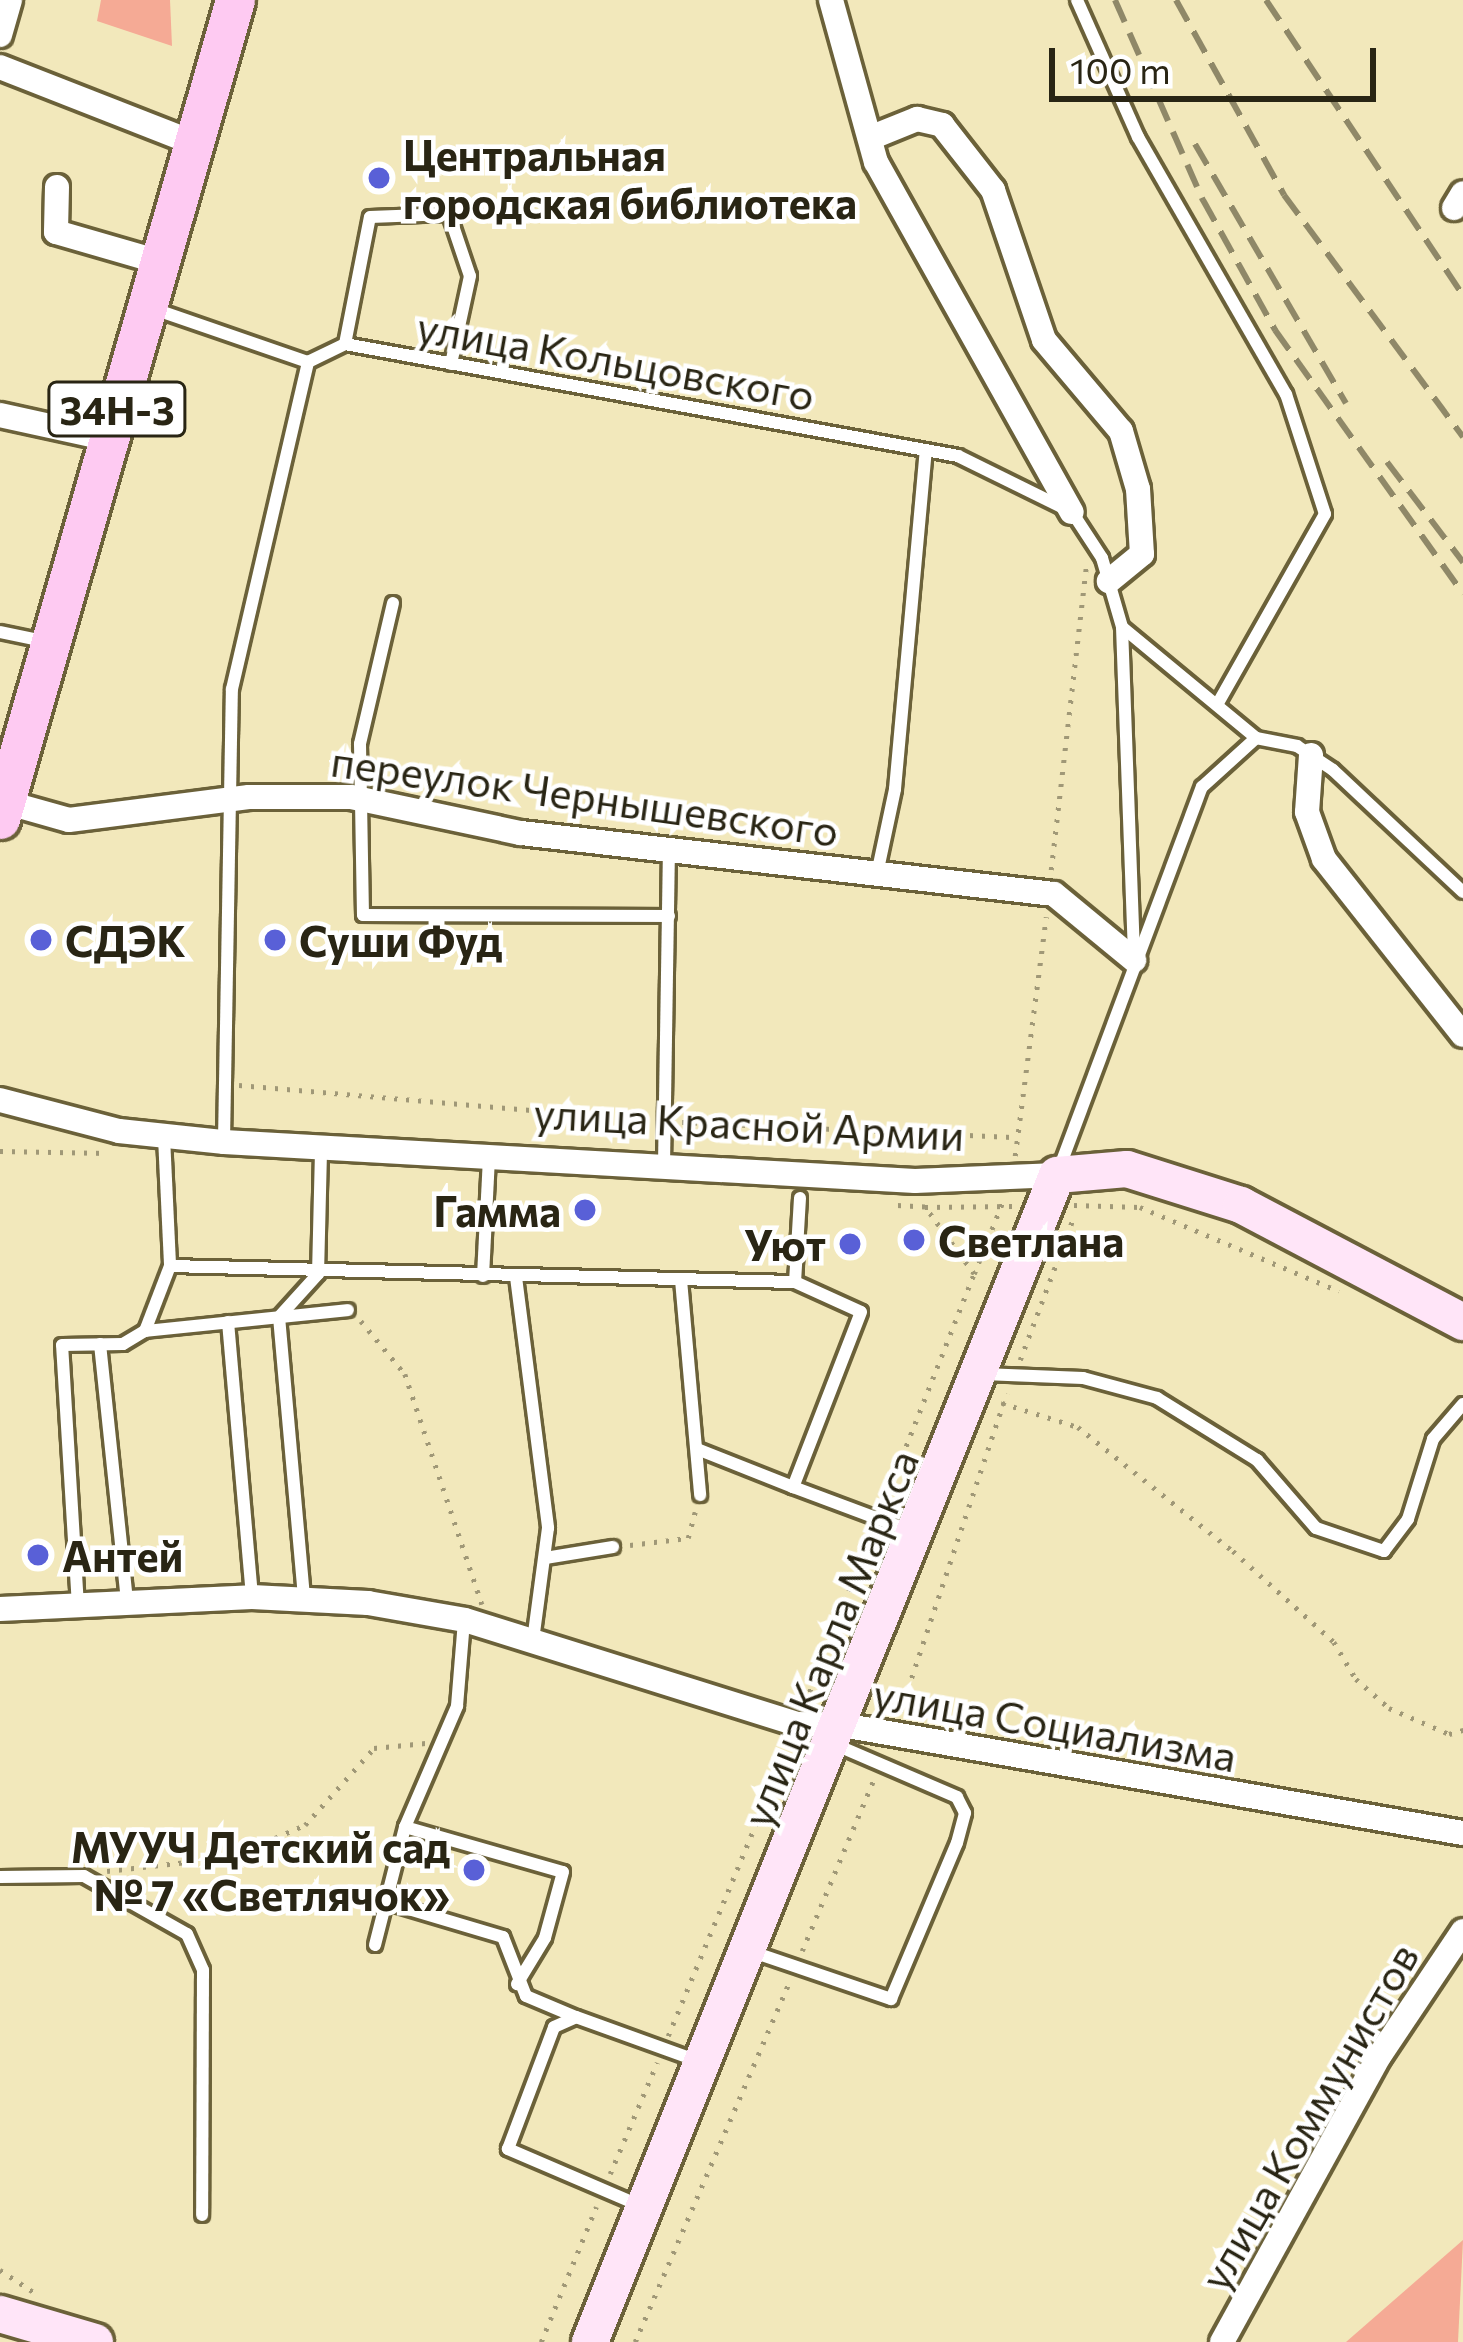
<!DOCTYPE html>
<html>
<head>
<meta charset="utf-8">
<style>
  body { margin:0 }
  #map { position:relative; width:1463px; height:2342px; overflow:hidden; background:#f2e8bb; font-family:Commissioner,sans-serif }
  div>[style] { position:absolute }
  .green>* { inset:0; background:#f5aa95 }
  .path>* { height:4.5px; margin-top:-2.25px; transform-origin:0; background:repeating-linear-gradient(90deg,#a09877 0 3px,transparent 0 12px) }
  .roads { filter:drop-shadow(3px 0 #6b6139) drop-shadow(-3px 0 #6b6139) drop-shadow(0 3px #6b6139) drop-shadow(0 -3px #6b6139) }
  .lane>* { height:12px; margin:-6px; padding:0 6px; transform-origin:6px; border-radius:6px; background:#fff }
  .street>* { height:24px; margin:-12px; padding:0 12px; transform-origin:12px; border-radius:12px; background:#fff }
  .secondary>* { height:36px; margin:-18px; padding:0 18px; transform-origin:18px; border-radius:18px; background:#ffe5f8 }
  .primary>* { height:39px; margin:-19.5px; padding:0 19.5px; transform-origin:19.5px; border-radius:19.5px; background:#fecaf2 }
  .rail>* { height:6px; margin-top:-3px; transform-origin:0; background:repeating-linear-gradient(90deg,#8f8868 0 24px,transparent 0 36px) }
  .dots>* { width:33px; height:33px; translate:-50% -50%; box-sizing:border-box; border:6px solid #fff; border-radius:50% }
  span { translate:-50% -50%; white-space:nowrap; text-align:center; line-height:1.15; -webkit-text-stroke:9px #fff; paint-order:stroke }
  .shield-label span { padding:3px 9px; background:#fff; border:3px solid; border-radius:9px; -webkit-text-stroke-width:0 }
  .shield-label { font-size:39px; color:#292514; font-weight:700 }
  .poi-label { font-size:42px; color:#292514; font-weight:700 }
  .left { translate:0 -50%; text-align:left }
  .right { translate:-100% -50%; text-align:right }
  .street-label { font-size:42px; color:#292514 }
  .scale { position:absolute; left:1049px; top:48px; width:327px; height:54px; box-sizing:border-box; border:6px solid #292514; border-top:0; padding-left:15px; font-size:36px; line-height:42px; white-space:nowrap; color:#292514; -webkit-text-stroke:9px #fff; paint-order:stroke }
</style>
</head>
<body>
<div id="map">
  <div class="green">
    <div style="clip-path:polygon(101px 0,170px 0,172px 46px,97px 21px)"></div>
    <div style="clip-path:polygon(1463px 2240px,1458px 2342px,1346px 2342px)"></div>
  </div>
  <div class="path">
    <div style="left:1051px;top:870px;width:306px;rotate:-83.4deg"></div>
    <div style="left:239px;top:1085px;width:409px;rotate:4.9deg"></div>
    <div style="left:682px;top:1122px;width:336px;rotate:2.6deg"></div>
    <div style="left:0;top:1151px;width:108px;rotate:1.1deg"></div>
    <div style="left:1015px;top:1156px;width:241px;rotate:-82.6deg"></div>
    <div style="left:1074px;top:1205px;width:66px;rotate:1.7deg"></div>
    <div style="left:1140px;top:1207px;width:216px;rotate:22.9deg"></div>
    <div style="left:925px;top:1207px;width:90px;rotate:-0.6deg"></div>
    <div style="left:974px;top:1274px;width:79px;rotate:-68.3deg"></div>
    <div style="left:361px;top:1321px;width:69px;rotate:50.3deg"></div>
    <div style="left:405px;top:1374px;width:243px;rotate:71.5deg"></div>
    <div style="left:1020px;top:1360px;width:151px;rotate:-69.4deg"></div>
    <div style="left:1002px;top:1403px;width:80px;rotate:17.5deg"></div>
    <div style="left:1078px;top:1427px;width:198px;rotate:38.7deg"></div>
    <div style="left:1233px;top:1551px;width:136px;rotate:42deg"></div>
    <div style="left:1334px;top:1642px;width:43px;rotate:59.3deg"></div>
    <div style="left:1356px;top:1679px;width:44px;rotate:41.3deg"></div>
    <div style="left:1389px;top:1708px;width:65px;rotate:23.4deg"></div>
    <div style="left:1449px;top:1734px;width:15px;rotate:-16deg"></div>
    <div style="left:884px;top:1502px;width:245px;rotate:-68.5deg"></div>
    <div style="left:974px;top:1274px;width:83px;rotate:-126.2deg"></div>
    <div style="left:925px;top:1207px;width:33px;rotate:-177deg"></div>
    <div style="left:630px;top:1545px;width:58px;rotate:-6.9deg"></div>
    <div style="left:688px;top:1538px;width:27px;rotate:-75deg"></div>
    <div style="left:805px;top:1703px;width:180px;rotate:-68.6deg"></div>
    <div style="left:900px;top:1712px;width:336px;rotate:-71.5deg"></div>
    <div style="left:107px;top:1871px;width:125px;rotate:-6.4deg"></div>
    <div style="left:231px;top:1857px;width:81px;rotate:-23.4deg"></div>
    <div style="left:305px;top:1825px;width:103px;rotate:-48.1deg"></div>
    <div style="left:374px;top:1748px;width:52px;rotate:-5.5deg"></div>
    <div style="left:802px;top:1951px;width:186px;rotate:-67.3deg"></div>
    <div style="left:668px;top:2036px;width:313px;rotate:-67.5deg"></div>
    <div style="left:610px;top:2174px;width:121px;rotate:-67.1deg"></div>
    <div style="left:0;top:2270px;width:42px;rotate:33.3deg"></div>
    <div style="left:541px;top:2342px;width:146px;rotate:-67.8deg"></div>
    <div style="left:635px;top:2342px;width:391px;rotate:-66.8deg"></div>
  </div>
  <div class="roads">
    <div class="lane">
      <div style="left:1077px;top:0;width:150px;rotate:66deg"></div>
      <div style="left:1138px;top:137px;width:297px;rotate:60.1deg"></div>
      <div style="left:1286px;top:394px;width:126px;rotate:72deg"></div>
      <div style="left:1325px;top:514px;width:219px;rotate:119.5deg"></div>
      <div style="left:154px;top:309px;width:163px;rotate:19deg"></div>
      <div style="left:308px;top:362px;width:41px;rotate:-25.9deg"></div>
      <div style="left:345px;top:344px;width:623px;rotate:10.35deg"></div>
      <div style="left:958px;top:456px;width:127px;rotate:26.2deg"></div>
      <div style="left:1072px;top:512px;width:55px;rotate:56.9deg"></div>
      <div style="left:1102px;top:558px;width:72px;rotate:73.8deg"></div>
      <div style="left:1122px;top:627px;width:332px;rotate:87.9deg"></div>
      <div style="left:345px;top:344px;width:129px;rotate:-78.9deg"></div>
      <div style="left:370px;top:217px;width:79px;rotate:-2.2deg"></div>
      <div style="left:449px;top:214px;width:65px;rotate:71.3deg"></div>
      <div style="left:470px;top:276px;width:90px;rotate:102.2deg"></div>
      <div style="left:393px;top:603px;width:145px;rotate:103.2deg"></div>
      <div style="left:360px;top:744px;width:171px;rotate:89deg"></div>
      <div style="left:363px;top:915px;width:306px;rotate:0.2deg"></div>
      <div style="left:1122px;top:627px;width:174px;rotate:39.6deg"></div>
      <div style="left:1256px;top:738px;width:42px;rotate:11deg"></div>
      <div style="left:1297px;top:746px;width:43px;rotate:33.7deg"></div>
      <div style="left:1333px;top:770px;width:178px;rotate:43.2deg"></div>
      <div style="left:0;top:632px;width:45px;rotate:11.6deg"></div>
      <div style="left:877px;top:874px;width:87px;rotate:-78deg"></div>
      <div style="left:895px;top:789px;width:340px;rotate:-84.8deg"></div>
      <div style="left:164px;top:1137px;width:129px;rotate:87.3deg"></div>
      <div style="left:170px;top:1266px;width:625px;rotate:1.47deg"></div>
      <div style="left:224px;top:1141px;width:452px;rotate:-89deg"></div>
      <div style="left:232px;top:689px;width:336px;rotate:-76.9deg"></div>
      <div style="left:664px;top:1165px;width:314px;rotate:-89.1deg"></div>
      <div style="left:1059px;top:1169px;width:408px;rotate:-69.5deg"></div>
      <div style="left:1202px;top:787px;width:73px;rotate:-42.2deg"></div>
      <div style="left:800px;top:1198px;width:84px;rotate:93.4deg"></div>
      <div style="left:795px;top:1282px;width:72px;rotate:24.4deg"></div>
      <div style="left:861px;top:1312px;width:188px;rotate:111.2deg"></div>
      <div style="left:793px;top:1487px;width:123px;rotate:20.5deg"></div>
      <div style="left:483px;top:1276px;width:118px;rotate:-87.1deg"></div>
      <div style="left:516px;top:1277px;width:253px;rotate:82.7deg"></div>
      <div style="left:548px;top:1528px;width:113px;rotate:97.6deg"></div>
      <div style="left:681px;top:1280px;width:216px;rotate:84.9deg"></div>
      <div style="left:228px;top:1322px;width:275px;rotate:85deg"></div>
      <div style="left:145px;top:1331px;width:204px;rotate:-5.9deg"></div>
      <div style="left:100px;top:1344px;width:260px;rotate:84deg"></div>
      <div style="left:983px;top:1374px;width:100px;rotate:2.3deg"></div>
      <div style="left:1083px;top:1378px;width:77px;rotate:15.1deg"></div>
      <div style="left:1157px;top:1398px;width:118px;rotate:31.8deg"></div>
      <div style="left:1257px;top:1460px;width:90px;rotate:49.1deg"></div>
      <div style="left:1316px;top:1528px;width:72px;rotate:18.7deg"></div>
      <div style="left:1384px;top:1551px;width:40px;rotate:-53deg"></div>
      <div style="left:1408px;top:1519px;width:84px;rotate:-72.6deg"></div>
      <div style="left:1433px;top:1439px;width:46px;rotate:-49.4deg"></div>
      <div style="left:697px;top:1449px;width:103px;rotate:21.6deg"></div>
      <div style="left:545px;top:1558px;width:69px;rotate:-9.2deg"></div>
      <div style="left:304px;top:1597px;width:281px;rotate:-95.1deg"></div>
      <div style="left:279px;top:1317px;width:58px;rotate:-47.8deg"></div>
      <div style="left:318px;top:1274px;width:126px;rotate:-88.6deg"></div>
      <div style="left:78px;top:1606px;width:261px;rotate:-93.5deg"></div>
      <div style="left:62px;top:1345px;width:61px;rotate:-0.9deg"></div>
      <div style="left:123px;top:1344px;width:26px;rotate:-31deg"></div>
      <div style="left:145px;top:1331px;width:70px;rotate:-69deg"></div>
      <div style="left:405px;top:1827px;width:164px;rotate:15.9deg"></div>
      <div style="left:563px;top:1872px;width:68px;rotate:105.3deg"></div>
      <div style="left:545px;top:1938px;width:54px;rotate:121.3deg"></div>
      <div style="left:0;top:1877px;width:84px;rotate:-0.7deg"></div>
      <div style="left:84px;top:1876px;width:118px;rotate:29.4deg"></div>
      <div style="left:187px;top:1934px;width:39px;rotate:66deg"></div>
      <div style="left:203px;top:1970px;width:245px;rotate:90.2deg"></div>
      <div style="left:385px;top:1902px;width:123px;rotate:16.5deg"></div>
      <div style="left:503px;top:1937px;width:63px;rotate:68.7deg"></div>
      <div style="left:526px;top:1996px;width:54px;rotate:22.8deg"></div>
      <div style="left:375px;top:1945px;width:122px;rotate:-75.7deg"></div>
      <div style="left:405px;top:1827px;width:132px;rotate:-66.7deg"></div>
      <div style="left:457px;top:1706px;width:85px;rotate:-85.3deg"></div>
      <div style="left:753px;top:1952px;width:146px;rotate:18.8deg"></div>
      <div style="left:891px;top:1999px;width:169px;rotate:-67.1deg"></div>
      <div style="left:957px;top:1843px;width:31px;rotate:-75deg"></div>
      <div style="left:965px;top:1813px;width:18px;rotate:-117deg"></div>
      <div style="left:957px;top:1797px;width:132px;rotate:-156.7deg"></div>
      <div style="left:641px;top:2206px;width:145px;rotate:-156.8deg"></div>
      <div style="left:508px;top:2149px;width:130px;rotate:-69.3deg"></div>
      <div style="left:554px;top:2027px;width:24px;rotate:-24deg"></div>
      <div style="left:576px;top:2017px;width:130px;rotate:19.8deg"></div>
    </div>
    <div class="street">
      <div style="left:831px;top:0;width:168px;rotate:74.5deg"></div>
      <div style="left:876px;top:162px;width:401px;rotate:60.8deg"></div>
      <div style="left:0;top:35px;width:36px;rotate:-74deg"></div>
      <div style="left:0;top:67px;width:208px;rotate:21.4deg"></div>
      <div style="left:870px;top:138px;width:51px;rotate:-22deg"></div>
      <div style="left:917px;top:119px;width:26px;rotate:13deg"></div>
      <div style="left:942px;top:125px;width:83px;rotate:51.9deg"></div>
      <div style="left:993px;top:190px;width:158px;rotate:71.2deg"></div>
      <div style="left:1044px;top:340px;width:119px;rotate:49.8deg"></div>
      <div style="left:1121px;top:431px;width:60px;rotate:73.7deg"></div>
      <div style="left:1138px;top:489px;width:65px;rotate:86.5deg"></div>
      <div style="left:1142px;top:554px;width:43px;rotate:140.7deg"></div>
      <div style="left:57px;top:187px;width:45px;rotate:91.3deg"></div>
      <div style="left:56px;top:232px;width:108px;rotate:16.1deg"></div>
      <div style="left:1454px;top:208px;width:17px;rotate:-59deg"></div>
      <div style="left:0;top:415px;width:112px;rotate:12.4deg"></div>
      <div style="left:1311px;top:755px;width:57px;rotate:94deg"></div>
      <div style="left:1307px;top:812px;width:50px;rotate:70.1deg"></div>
      <div style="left:1324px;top:859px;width:224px;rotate:51.7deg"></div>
      <div style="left:5px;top:802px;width:66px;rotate:15.7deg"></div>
      <div style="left:69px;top:820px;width:181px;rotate:-7.3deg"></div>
      <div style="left:249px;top:797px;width:102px"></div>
      <div style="left:351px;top:797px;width:174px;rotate:12deg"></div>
      <div style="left:521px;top:833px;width:536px;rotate:6.53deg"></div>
      <div style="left:1054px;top:894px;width:104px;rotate:39.5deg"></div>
      <div style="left:0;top:1100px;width:123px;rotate:14.6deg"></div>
      <div style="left:119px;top:1131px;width:106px;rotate:6deg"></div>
      <div style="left:224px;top:1142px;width:692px;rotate:3.23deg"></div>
      <div style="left:915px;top:1181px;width:142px;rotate:-2.4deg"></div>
      <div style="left:0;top:1609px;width:252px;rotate:-2.7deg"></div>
      <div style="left:252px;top:1597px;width:116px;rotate:3deg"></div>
      <div style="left:368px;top:1603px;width:98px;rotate:9.9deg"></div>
      <div style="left:465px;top:1620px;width:348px;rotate:17.4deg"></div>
      <div style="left:797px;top:1724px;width:45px;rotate:1.3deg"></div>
      <div style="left:842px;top:1725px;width:630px;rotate:9.87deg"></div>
      <div style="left:1222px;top:2342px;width:328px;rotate:-61.2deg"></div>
      <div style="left:1380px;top:2055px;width:149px;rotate:-56.2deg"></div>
    </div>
    <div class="secondary">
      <div style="left:0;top:2314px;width:99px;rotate:16.4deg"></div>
      <div style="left:590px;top:2342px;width:1257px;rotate:-68.19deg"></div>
      <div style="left:1057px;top:1175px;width:70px;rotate:-4.9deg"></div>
      <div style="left:1127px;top:1169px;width:120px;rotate:17.5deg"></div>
      <div style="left:1241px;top:1205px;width:251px;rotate:27.8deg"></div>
    </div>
    <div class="primary">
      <div style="left:0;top:819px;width:852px;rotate:-73.99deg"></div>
    </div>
  </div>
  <div class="rail">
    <div style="left:1115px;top:0;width:219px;rotate:66.3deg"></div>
    <div style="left:1203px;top:200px;width:149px;rotate:61deg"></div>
    <div style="left:1275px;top:330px;width:324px;rotate:54.5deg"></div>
    <div style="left:1176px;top:0;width:223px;rotate:61deg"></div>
    <div style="left:1284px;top:195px;width:301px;rotate:53.5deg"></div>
    <div style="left:1266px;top:0;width:355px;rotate:56.3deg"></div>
    <div style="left:1195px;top:144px;width:300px;rotate:59.8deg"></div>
    <div style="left:1387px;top:462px;width:126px;rotate:52.8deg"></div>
  </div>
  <div class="dots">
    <div style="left:379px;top:178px;background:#5960d7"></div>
    <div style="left:41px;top:940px;background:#5960d7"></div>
    <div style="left:275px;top:940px;background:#5960d7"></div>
    <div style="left:585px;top:1210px;background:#5960d7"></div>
    <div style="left:914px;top:1240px;background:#5960d7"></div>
    <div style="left:850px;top:1244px;background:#5960d7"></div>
    <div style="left:38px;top:1555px;background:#5960d7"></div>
    <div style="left:474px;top:1870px;background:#5960d7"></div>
  </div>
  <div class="shield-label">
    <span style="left:117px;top:409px">34Н-3</span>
  </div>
  <div class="poi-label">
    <span class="left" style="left:403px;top:178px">Центральная<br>городская библиотека</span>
    <span class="left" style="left:65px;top:940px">СДЭК</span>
    <span class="left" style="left:299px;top:940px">Суши Фуд</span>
    <span class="right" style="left:561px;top:1210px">Гамма</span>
    <span class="left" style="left:938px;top:1240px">Светлана</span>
    <span class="right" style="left:826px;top:1244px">Уют</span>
    <span class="left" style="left:62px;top:1555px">Антей</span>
    <span class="right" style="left:450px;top:1870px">МУУЧ Детский сад<br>№ 7 «Светлячок»</span>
  </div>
  <div class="street-label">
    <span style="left:616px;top:360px;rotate:10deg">улица Кольцовского</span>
    <span style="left:585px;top:795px;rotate:8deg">переулок Чернышевского</span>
    <span style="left:749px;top:1123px;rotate:3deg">улица Красной Армии</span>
    <span style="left:829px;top:1638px;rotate:-68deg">улица Карла Маркса</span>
    <span style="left:1055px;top:1724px;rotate:10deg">улица Социализма</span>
    <span style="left:1308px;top:2116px;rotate:-60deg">улица Коммунистов</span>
  </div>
  <div class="scale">100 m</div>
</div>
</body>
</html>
